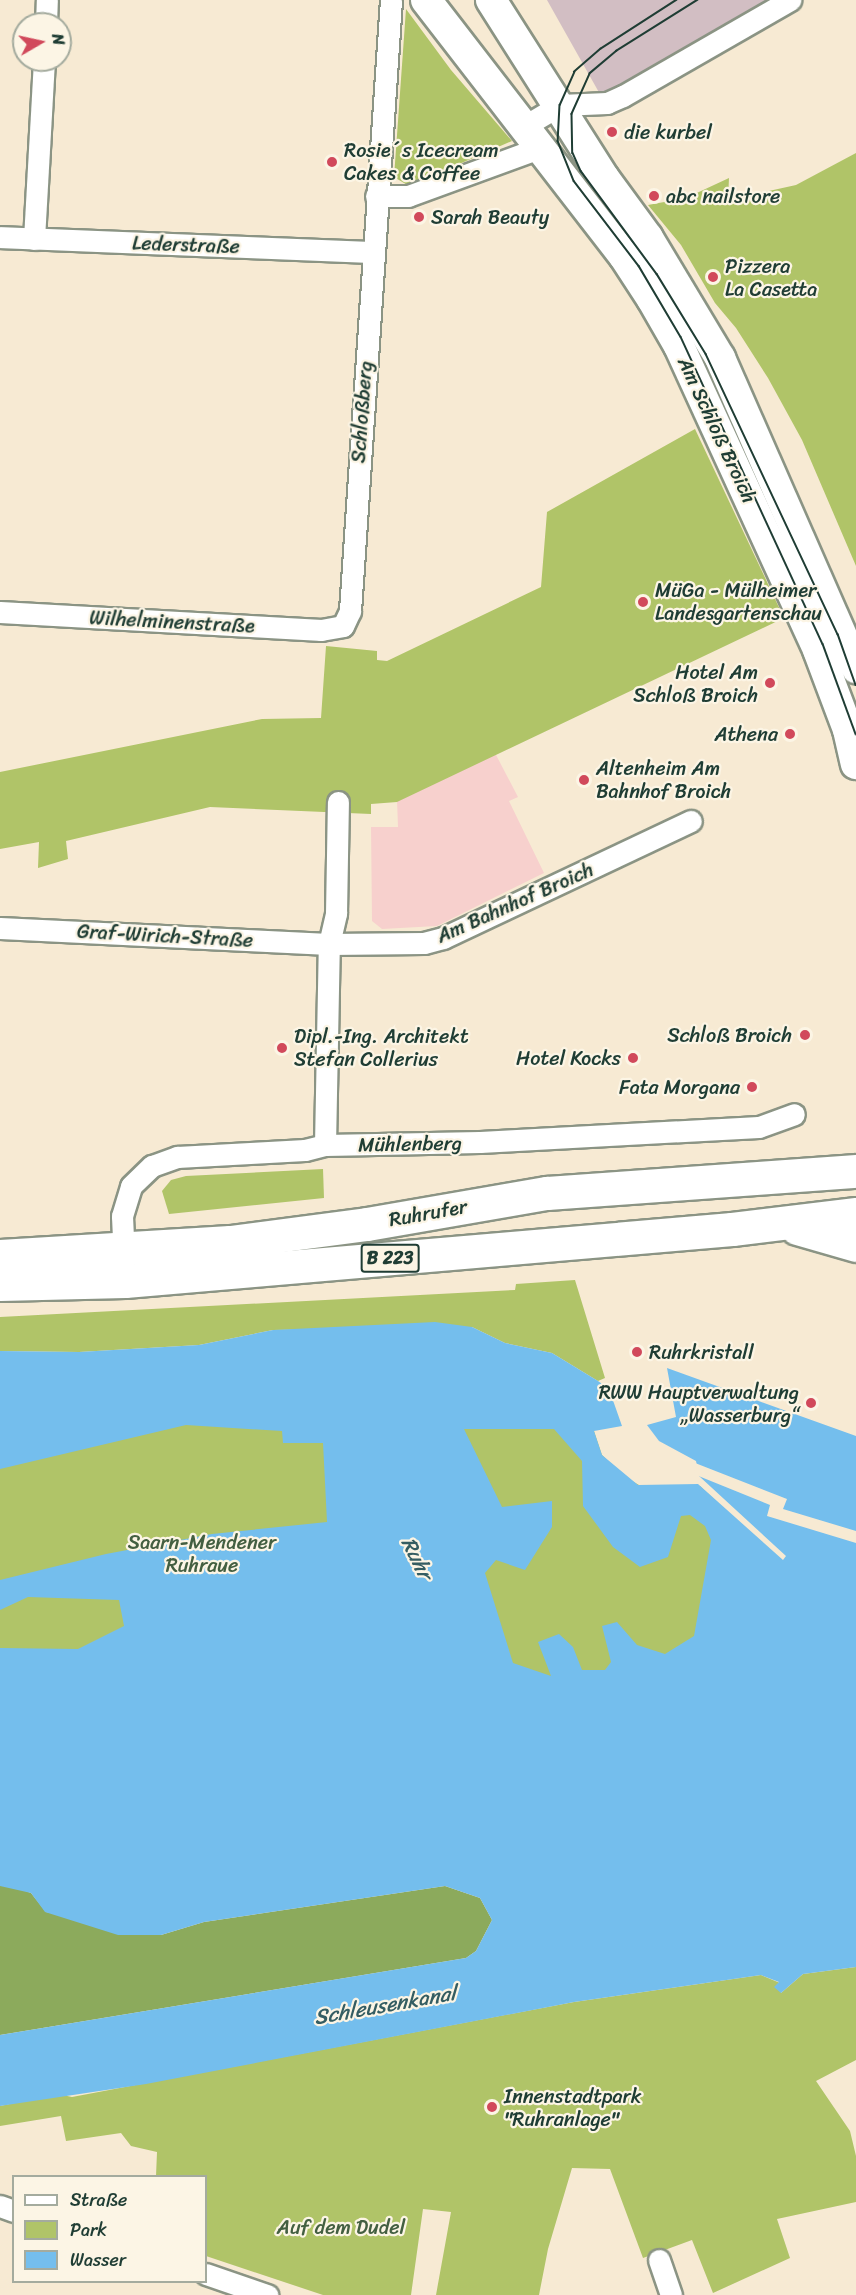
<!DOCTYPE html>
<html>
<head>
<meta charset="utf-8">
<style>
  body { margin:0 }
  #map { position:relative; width:856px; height:2295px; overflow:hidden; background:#f7ead3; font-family:Sriracha,sans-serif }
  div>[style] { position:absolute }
  .built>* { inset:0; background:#f7d0cd }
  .industrial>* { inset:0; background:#d2bec3 }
  .green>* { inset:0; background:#b0c468 }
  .forest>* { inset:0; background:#8caa5c }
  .water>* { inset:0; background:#74beed }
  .pier>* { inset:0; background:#f7ead3 }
  .roads { filter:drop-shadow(2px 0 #8b9484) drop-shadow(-2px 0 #8b9484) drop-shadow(0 2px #8b9484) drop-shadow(0 -2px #8b9484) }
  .minor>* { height:21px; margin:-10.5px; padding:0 10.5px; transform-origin:10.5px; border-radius:10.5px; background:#fff }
  .secondary>* { height:30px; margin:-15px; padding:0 15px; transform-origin:15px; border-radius:15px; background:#fff }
  .primary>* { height:33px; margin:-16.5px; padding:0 16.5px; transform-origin:16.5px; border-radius:16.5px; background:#fff }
  .tram>* { height:1.5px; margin:-0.75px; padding:0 0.75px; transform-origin:0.75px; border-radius:0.75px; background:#1f3d34 }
  .dots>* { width:16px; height:16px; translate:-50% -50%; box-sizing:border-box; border:3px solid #fcf5e5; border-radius:50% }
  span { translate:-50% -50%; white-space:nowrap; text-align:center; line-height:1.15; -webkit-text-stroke:4.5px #fcf5e5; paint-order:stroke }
  .shield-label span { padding:2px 4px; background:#fcf5e5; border:2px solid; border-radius:4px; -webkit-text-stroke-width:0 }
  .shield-label { font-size:18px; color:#1f3d34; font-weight:700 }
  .poi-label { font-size:20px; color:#1f3d34 }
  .left { translate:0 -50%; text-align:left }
  .right { translate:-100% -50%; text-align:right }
  .street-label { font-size:20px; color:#1f3d34 }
  .park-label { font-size:20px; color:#435f41 }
  .water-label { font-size:21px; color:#345d62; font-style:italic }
  .legend { position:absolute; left:12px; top:2175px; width:195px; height:108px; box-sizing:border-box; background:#fcf5e5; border:2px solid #a4ab9e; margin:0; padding:8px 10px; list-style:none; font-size:18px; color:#1f3d34 }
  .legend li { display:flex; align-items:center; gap:12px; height:30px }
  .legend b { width:30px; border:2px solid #a4ab9e }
  .north { position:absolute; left:12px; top:12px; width:60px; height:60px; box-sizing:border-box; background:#fcf5e5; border:2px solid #a4ab9e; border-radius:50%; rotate:81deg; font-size:16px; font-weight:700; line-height:24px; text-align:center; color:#1f3d34 }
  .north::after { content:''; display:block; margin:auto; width:21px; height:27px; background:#d1495b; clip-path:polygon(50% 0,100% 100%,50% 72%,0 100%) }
</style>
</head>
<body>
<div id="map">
  <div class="built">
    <div style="clip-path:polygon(495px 753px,518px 797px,509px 801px,544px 873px,437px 926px,382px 929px,372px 921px,371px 827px,398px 827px,397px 800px)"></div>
  </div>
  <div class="industrial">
    <div style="clip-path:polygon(547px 0,769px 0,601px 96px)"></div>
  </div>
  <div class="green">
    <div style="clip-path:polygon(406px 9px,451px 70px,512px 141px,409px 186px,394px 177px)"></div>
    <div style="clip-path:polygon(856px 153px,856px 566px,802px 440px,768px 378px,736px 328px,715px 303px,681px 245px,648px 205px,686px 198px,729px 178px,728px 200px,796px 185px)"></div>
    <div style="clip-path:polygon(695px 429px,784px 618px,397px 802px,371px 804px,371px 814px,210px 807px,66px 841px,68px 859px,38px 868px,39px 842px,0 849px,0 772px,262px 719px,321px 718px,326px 646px,377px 651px,377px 660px,387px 661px,541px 587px,547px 512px)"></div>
    <div style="clip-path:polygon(323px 1169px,324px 1198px,169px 1214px,162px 1191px,171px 1180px,186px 1176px)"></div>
    <div style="clip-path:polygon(575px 1280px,605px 1378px,598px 1381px,552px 1353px,505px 1343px,472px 1327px,273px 1330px,199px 1345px,79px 1352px,0 1351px,0 1317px,515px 1290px,516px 1284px)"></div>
    <div style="clip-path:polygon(0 1395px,594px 1431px,602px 1455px,625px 1477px,653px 1493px,700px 1486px,791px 1572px,777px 1674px,0 1758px)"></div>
    <div style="clip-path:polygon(856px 1967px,856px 2060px,816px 2081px,850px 2131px,856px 2156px,856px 2202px,777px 2219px,790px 2258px,713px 2293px,692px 2240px,643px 2258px,610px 2169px,572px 2168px,548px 2249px,539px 2295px,436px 2295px,451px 2212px,423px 2209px,411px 2295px,323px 2295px,206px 2256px,206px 2176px,156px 2176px,157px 2152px,131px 2146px,121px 2133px,66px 2141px,61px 2116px,0 2126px,0 2106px,58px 2094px,72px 2097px,574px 2002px,761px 1975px,780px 1983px,781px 1993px,803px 1974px)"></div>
  </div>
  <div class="forest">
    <div style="clip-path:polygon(9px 1885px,31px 1893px,46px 1912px,161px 1935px,204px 1922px,445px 1886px,480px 1898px,492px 1920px,476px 1951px,466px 1958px,0 2035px,0 1886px)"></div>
  </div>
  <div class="water">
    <div style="clip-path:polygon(evenodd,435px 1322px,472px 1327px,505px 1343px,552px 1353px,598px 1381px,609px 1389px,622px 1426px,594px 1431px,602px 1455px,638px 1485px,698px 1484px,783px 1560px,786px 1556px,699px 1476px,696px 1461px,659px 1441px,647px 1425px,676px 1417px,667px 1368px,856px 1436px,856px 1967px,803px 1974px,781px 1993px,774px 1987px,779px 1982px,761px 1975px,574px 2002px,146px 2084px,0 2106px,0 2035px,466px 1958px,476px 1951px,492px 1920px,480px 1898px,445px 1886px,204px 1922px,161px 1935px,118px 1935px,45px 1912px,31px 1893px,0 1886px,0 1648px,78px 1649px,124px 1626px,119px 1600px,28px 1597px,0 1610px,0 1580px,106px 1554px,212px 1534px,327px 1522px,323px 1443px,283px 1443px,282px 1431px,186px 1425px,0 1469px,0 1351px,79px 1352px,199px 1345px,273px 1330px,435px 1322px,464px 1429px,554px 1429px,582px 1461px,583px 1506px,613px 1547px,640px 1567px,668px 1557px,681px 1516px,690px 1515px,705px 1526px,711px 1540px,694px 1636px,665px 1654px,637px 1645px,617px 1622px,602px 1626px,611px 1662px,605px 1670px,582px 1670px,573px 1647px,559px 1634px,538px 1642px,551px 1676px,513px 1663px,485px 1573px,496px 1560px,525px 1570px,552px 1527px,552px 1501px,502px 1507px,464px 1429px)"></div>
  </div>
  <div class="pier">
    <div style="clip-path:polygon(690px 1461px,787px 1499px,783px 1509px,856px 1531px,856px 1543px,767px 1516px,770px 1505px,696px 1475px)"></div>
  </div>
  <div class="roads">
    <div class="minor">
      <div style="left:46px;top:24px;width:24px;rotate:-88deg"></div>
      <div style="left:523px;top:127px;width:43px;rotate:-30.7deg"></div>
      <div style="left:560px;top:105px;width:47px;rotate:-2.4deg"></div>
      <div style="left:607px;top:103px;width:17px;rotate:-24deg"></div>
      <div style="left:623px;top:96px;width:193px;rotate:-29.9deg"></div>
      <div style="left:376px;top:196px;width:32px"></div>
      <div style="left:408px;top:196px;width:140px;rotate:-20.1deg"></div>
      <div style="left:0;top:237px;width:373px;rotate:2.3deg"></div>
      <div style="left:34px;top:239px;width:179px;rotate:-86.8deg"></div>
      <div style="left:0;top:612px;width:322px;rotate:3.2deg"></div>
      <div style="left:321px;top:630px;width:22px;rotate:-10deg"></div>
      <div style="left:343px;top:626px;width:17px;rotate:-65deg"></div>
      <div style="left:350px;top:611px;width:612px;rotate:-86.16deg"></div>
      <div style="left:0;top:928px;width:329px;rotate:2.8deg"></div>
      <div style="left:329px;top:944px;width:95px;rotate:-0.6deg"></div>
      <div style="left:424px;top:943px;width:20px;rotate:-15deg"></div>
      <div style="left:443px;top:938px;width:274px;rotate:-25.3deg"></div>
      <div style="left:325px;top:1145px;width:201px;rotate:-88.9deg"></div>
      <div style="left:329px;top:944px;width:32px;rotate:-77deg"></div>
      <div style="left:336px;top:913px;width:111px;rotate:-89deg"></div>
      <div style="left:124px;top:1260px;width:44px;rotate:-92.6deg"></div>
      <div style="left:122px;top:1216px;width:31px;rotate:-73deg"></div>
      <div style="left:131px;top:1186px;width:29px;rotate:-44deg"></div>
      <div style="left:152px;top:1166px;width:27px;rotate:-20deg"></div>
      <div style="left:177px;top:1157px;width:128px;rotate:-3.1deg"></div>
      <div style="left:305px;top:1150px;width:21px;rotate:-14deg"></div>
      <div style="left:325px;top:1145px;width:155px;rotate:-1.1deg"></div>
      <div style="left:480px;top:1142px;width:279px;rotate:-3.1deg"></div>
      <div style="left:759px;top:1127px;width:37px;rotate:-20deg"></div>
      <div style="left:0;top:2206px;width:15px;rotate:20deg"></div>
      <div style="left:659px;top:2260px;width:37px;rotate:71deg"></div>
      <div style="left:206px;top:2274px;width:65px;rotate:19deg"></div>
    </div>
    <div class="secondary">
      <div style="left:426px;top:0;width:324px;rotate:52.3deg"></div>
      <div style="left:624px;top:256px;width:51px;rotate:56.9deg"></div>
      <div style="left:652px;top:299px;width:54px;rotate:60.1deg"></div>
      <div style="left:679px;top:346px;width:334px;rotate:65.4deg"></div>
      <div style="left:818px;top:650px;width:85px;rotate:69.4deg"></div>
      <div style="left:848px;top:730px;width:35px;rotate:77deg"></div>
      <div style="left:491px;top:0;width:211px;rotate:57.6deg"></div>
      <div style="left:604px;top:178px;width:74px;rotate:53.7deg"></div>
      <div style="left:648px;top:238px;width:140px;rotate:59deg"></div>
      <div style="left:720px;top:358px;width:339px;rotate:66.3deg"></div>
    </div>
    <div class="primary">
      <div style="left:797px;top:1228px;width:61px;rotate:16.1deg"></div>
      <div style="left:0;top:1256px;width:230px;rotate:-3.5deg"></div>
      <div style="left:230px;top:1242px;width:138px;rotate:-7.5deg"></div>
      <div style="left:367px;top:1224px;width:183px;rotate:-9.8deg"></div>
      <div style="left:547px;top:1193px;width:310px;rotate:-4.1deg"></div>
      <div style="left:0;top:1284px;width:125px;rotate:-1.4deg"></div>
      <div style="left:125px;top:1281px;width:609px;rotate:-4.9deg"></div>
      <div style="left:732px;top:1229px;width:125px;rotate:-6.9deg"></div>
    </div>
  </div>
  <div class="tram">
    <div style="left:677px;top:0;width:90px;rotate:147.2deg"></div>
    <div style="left:601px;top:49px;width:35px;rotate:139deg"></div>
    <div style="left:575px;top:72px;width:36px;rotate:114deg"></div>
    <div style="left:560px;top:105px;width:36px;rotate:93deg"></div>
    <div style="left:558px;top:141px;width:43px;rotate:68.2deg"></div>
    <div style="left:574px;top:181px;width:107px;rotate:52.6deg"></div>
    <div style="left:639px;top:266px;width:82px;rotate:59.4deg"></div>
    <div style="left:681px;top:337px;width:338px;rotate:65.2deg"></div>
    <div style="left:823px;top:644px;width:96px;rotate:69.9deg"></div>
    <div style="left:698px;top:0;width:96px;rotate:147.8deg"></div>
    <div style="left:617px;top:51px;width:35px;rotate:140deg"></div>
    <div style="left:590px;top:74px;width:44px;rotate:114.2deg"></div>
    <div style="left:572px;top:114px;width:39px;rotate:89deg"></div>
    <div style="left:573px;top:153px;width:20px;rotate:66deg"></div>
    <div style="left:581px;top:171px;width:128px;rotate:53.6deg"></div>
    <div style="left:657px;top:274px;width:94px;rotate:58.5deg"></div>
    <div style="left:706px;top:354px;width:310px;rotate:64.8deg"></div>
    <div style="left:838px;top:634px;width:54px;rotate:70.6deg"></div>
  </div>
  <div class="dots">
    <div style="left:612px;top:132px;background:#d1495b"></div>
    <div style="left:332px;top:162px;background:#d1495b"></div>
    <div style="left:654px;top:196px;background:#d1495b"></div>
    <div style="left:419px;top:217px;background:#d1495b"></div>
    <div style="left:713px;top:277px;background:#d1495b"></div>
    <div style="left:643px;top:602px;background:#d1495b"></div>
    <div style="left:770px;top:683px;background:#d1495b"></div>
    <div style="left:790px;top:734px;background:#d1495b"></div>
    <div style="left:584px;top:780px;background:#d1495b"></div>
    <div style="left:805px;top:1035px;background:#d1495b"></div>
    <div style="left:282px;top:1048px;background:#d1495b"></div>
    <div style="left:633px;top:1058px;background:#d1495b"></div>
    <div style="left:752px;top:1087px;background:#d1495b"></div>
    <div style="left:637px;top:1352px;background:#d1495b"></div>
    <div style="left:811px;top:1403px;background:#d1495b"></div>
    <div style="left:492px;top:2107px;background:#d1495b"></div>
  </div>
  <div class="shield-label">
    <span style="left:390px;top:1258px">B 223</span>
  </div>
  <div class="poi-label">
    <span class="left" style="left:624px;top:132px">die kurbel</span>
    <span class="left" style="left:344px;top:162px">Rosie´s Icecream<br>Cakes &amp; Coffee</span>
    <span class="left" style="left:666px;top:196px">abc nailstore</span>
    <span class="left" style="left:431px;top:217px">Sarah Beauty</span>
    <span class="left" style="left:725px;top:278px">Pizzera<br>La Casetta</span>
    <span class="left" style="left:655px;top:602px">MüGa - Mülheimer<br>Landesgartenschau</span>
    <span class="right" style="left:758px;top:684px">Hotel Am<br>Schloß Broich</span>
    <span class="right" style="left:778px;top:734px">Athena</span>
    <span class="left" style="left:596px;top:780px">Altenheim Am<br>Bahnhof Broich</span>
    <span class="right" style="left:792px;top:1035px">Schloß Broich</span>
    <span class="left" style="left:294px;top:1048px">Dipl.-Ing. Architekt<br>Stefan Collerius</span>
    <span class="right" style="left:621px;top:1058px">Hotel Kocks</span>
    <span class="right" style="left:740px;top:1087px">Fata Morgana</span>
    <span class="left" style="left:649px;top:1352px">Ruhrkristall</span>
    <span class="right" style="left:799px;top:1404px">RWW Hauptverwaltung<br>„Wasserburg“</span>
    <span class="left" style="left:504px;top:2108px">Innenstadtpark<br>"Ruhranlage"</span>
  </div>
  <div class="street-label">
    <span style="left:186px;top:245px;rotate:2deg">Lederstraße</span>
    <span style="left:362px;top:412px;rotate:-86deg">Schloßberg</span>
    <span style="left:717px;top:430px;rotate:65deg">Am Schloß Broich</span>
    <span style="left:172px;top:622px;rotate:3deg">Wilhelminenstraße</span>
    <span style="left:515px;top:903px;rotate:-24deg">Am Bahnhof Broich</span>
    <span style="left:165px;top:936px;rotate:3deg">Graf-Wirich-Straße</span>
    <span style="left:410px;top:1144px;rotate:-1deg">Mühlenberg</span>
    <span style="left:428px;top:1213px;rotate:-10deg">Ruhrufer</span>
  </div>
  <div class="park-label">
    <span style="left:202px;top:1554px">Saarn-Mendener<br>Ruhraue</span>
    <span style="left:341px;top:2227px">Auf dem Dudel</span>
  </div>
  <div class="water-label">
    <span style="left:417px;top:1558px;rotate:63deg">Ruhr</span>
    <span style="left:385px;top:2005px;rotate:-10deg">Schleusenkanal</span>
  </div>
  <ul class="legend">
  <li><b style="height:8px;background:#fff"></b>Straße</li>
  <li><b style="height:16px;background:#b0c468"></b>Park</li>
  <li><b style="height:16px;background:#74beed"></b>Wasser</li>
  </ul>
  <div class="north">N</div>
</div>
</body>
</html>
